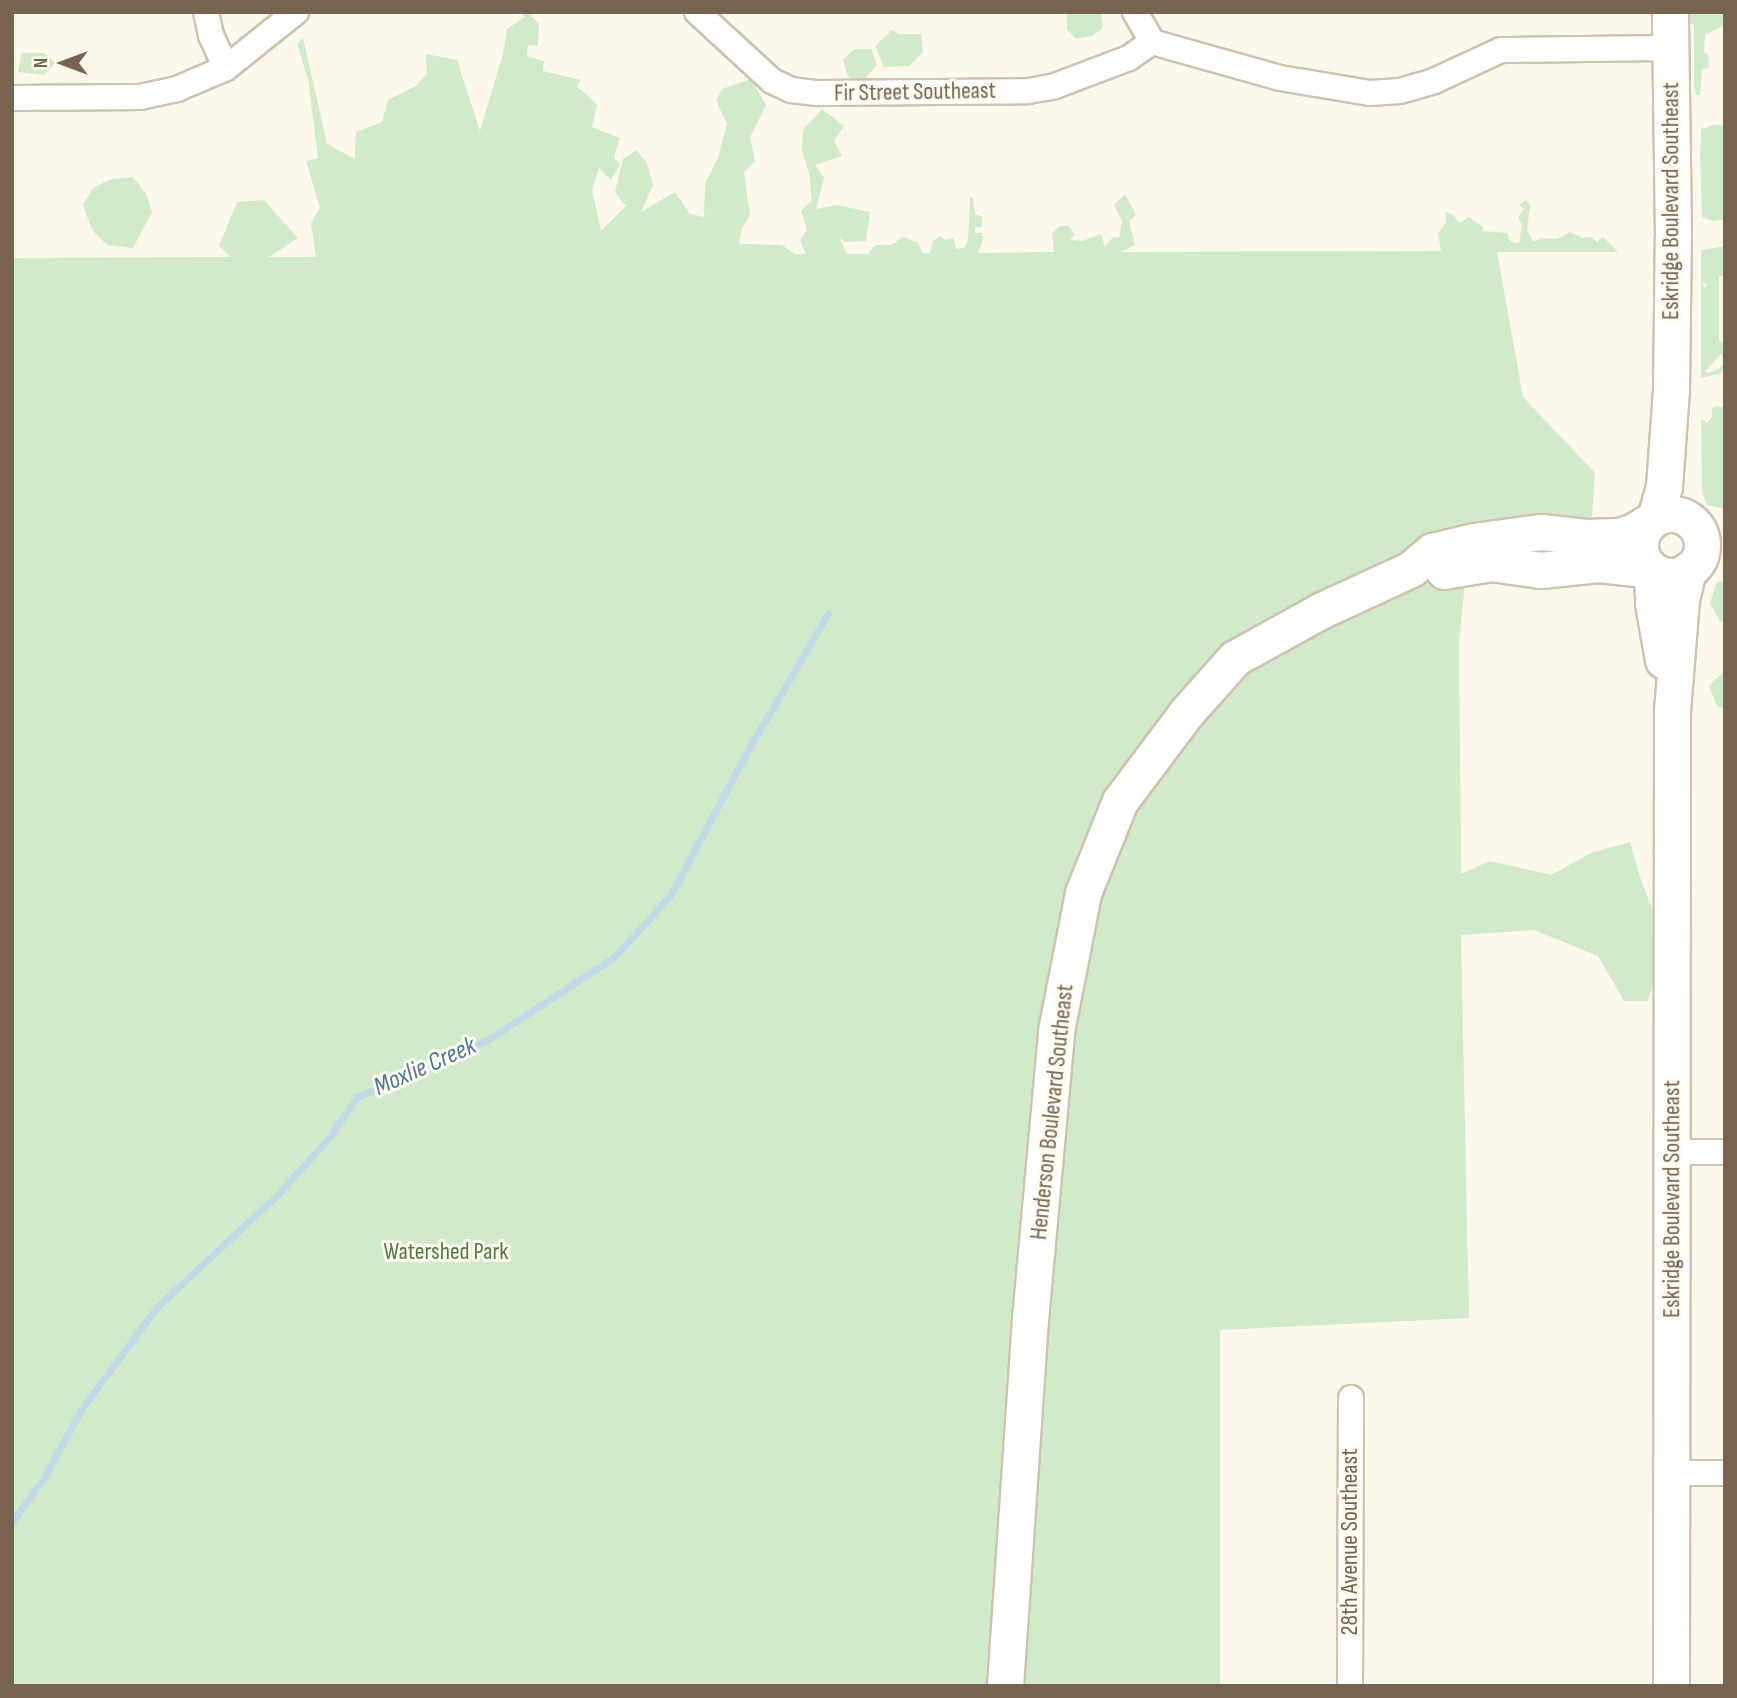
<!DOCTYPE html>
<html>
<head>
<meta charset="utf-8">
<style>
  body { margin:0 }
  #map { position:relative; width:1737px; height:1698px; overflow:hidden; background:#fcf8eb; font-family:"Sofia Sans Condensed",sans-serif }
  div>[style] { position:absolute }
  .green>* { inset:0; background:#d1eac9 }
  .stream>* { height:7px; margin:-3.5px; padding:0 3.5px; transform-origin:3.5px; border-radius:3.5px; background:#bfdae6 }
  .roads { filter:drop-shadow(2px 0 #cec2b0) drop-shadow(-2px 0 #cec2b0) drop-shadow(0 2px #cec2b0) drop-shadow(0 -2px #cec2b0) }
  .street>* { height:24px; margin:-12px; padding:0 12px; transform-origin:12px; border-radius:12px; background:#fff }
  .secondary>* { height:35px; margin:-17.5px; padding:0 17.5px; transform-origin:17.5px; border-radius:17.5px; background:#fff }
  .secondary>.ring { margin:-17.5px; padding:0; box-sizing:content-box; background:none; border:35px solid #fff; border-radius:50% }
  span { translate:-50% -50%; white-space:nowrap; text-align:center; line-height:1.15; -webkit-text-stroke:6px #fefbf2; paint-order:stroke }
  .street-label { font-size:24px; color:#77634e }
  .park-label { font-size:24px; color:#4e7c46 }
  .water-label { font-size:26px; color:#4c7a90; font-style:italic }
  .frame { position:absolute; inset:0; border:14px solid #77634e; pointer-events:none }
  .north { position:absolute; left:28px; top:28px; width:70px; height:70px; -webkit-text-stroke:5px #fefbf2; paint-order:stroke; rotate:270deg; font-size:19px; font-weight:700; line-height:28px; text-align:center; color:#77634e }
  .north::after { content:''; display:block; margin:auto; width:24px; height:32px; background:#77634e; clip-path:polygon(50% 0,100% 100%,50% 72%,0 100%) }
</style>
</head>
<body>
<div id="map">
  <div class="green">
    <div style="clip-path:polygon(520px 12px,533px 12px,531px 16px,539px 24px,538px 46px,528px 45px,527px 56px,544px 61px,543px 71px,581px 80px,577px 86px,597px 105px,592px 127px,620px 138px,614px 158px,620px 164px,611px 180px,599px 168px,592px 190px,601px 231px,626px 206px,615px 192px,623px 159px,636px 150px,647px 163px,653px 185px,641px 212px,675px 192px,690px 214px,704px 217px,705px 184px,719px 155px,727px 124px,716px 100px,722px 89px,751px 79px,766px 105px,750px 137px,755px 161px,744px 172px,750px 215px,742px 228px,739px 244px,782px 245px,795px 254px,806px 254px,800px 240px,807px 230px,801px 211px,812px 201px,809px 173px,802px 151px,803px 130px,822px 109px,844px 126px,834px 141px,842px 156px,815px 165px,824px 177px,816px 209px,837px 205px,870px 212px,866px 241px,844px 242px,839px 237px,847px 254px,868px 254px,875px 245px,891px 245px,903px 237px,918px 243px,923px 253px,930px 253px,933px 241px,940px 236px,945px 240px,954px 238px,956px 249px,964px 248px,968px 240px,970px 197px,973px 198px,975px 214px,982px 217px,982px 227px,975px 227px,975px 233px,982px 233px,983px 239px,978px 253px,1054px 252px,1052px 233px,1060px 226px,1069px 226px,1075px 235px,1070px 240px,1082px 241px,1101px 234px,1105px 247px,1113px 237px,1119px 238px,1122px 221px,1114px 205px,1125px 194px,1136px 215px,1129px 221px,1135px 245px,1121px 252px,1441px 251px,1438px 233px,1446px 223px,1445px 212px,1452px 214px,1460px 223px,1469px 217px,1483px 227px,1483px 231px,1507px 233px,1511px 242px,1519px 243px,1522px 224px,1518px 217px,1524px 209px,1519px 205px,1526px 200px,1530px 205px,1527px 231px,1534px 242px,1540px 238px,1557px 239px,1570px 232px,1582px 238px,1591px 237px,1597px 242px,1603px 237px,1618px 252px,1497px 252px,1523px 397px,1595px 473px,1592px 518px,1518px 522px,1467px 565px,1459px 641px,1461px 874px,1490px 861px,1551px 875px,1591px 853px,1630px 842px,1640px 877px,1665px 942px,1648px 1001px,1624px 1001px,1598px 956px,1534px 930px,1461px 935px,1469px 1318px,1220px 1330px,1220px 1686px,12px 1686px,12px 258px,231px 257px,219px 246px,237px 202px,264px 200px,298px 238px,269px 257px,316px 257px,311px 223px,320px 208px,306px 161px,318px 158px,308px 79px,297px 44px,303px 38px,327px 144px,355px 159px,356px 132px,382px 122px,388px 100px,416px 86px,427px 74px,426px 54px,457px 60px,480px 131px,503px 54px,507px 29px,525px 17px)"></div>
    <div style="clip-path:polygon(1067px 12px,1101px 12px,1103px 28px,1092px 36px,1076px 39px,1067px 29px)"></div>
    <div style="clip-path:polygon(1679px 12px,1725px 12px,1725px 25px,1705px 35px,1704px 53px,1708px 54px,1709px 68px,1702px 69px,1700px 95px,1696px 95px,1694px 87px,1694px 26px)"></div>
    <div style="clip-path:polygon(892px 30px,899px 34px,921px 34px,923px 52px,909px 66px,884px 67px,875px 46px)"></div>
    <div style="clip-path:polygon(854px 49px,871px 49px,877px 65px,858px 86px,848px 76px,843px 60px)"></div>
    <div style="clip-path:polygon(22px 53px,44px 53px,55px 63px,44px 75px,18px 72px)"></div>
    <div style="clip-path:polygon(1713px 125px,1725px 125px,1725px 219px,1713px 221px,1702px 217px,1700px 156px,1701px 129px)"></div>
    <div style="clip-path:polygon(133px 177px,146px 194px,152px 212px,133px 248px,107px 245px,92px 230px,83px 205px,93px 188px,111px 179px)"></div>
    <div style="clip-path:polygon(1725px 246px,1725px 275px,1719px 276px,1719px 341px,1725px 343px,1725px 361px,1721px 354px,1705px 371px,1708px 373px,1718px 369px,1725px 362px,1725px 368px,1719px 374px,1701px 378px,1701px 283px,1705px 288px,1707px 284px,1701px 283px,1701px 250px)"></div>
    <div style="clip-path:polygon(1716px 406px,1725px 408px,1725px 509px,1707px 505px,1702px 492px,1701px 419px,1707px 423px,1712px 417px,1712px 408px)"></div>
    <div style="clip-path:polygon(1725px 581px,1725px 620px,1720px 621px,1710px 603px,1717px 582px)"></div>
    <div style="clip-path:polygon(1725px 670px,1725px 707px,1723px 708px,1717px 706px,1709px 686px)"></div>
  </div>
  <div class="stream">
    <div style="left:12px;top:1522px;width:57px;rotate:-54.3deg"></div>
    <div style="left:45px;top:1476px;width:77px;rotate:-61.4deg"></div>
    <div style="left:82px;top:1408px;width:126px;rotate:-53.4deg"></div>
    <div style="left:157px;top:1307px;width:166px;rotate:-43deg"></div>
    <div style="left:278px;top:1194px;width:74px;rotate:-47.7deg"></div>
    <div style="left:328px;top:1139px;width:51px;rotate:-55.4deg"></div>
    <div style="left:357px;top:1097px;width:141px;rotate:-23.5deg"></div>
    <div style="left:486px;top:1041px;width:152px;rotate:-33.2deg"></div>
    <div style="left:613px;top:958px;width:84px;rotate:-47.4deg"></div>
    <div style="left:670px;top:896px;width:168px;rotate:-61.9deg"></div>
    <div style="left:749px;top:748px;width:156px;rotate:-59.5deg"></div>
  </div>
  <div class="roads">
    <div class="street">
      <div style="left:206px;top:12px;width:24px;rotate:78deg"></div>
      <div style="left:211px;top:35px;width:36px;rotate:66deg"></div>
      <div style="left:697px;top:12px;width:102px;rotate:42.6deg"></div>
      <div style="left:772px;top:81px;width:21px;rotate:25deg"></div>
      <div style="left:791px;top:90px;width:26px;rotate:7deg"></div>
      <div style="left:817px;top:93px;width:211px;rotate:-0.5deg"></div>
      <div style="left:1028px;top:91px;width:27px;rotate:-10deg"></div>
      <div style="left:1055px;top:86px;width:79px;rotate:-20.7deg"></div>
      <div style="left:1129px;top:58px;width:28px;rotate:-35deg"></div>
      <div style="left:1135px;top:12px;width:34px;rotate:60deg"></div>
      <div style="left:1152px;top:42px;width:133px;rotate:15.7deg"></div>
      <div style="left:1280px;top:78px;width:91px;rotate:9.5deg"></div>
      <div style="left:1370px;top:93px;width:30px;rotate:-4deg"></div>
      <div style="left:1400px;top:91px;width:35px;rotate:-16deg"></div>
      <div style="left:1434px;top:81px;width:74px;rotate:-24.8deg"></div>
      <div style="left:1501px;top:50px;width:169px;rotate:-0.7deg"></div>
      <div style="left:12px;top:98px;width:128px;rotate:-0.4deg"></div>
      <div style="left:140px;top:97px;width:38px;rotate:-12deg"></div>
      <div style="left:177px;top:89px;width:53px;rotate:-23.2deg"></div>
      <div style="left:226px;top:68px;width:90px;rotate:-38.7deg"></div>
      <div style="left:1671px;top:1152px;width:54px"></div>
      <div style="left:1671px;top:1473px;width:54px"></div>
      <div style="left:1350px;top:1686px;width:288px;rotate:-89.8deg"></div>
    </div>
    <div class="secondary">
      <div class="ring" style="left:1640px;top:514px;width:27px;height:27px"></div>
      <div style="left:1655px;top:518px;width:32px;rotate:-74deg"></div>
      <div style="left:1664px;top:487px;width:97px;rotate:-85.9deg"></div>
      <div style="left:1671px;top:390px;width:155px;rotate:-89.3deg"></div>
      <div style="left:1673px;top:235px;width:223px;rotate:-90.8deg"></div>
      <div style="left:1652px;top:570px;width:33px;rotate:88deg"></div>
      <div style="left:1653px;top:603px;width:58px;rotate:80deg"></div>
      <div style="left:1444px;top:571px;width:48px;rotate:-9.7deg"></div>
      <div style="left:1491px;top:563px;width:49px;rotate:8.1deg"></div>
      <div style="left:1540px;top:570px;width:59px;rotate:-5.8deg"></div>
      <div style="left:1599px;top:564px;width:53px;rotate:6.5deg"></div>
      <div style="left:1005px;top:1686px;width:368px;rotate:-86.1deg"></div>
      <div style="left:1030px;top:1319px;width:289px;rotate:-84.8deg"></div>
      <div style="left:1056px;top:1031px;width:141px;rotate:-78.9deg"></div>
      <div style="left:1083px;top:893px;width:99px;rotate:-68.1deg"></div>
      <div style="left:1120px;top:801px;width:110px;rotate:-53.1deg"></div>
      <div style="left:1186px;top:713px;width:74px;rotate:-48.3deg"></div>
      <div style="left:1235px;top:658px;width:97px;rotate:-28.9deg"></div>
      <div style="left:1320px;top:611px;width:100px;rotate:-24.8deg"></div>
      <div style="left:1411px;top:569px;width:28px;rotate:-41deg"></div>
      <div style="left:1432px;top:551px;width:43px;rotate:-13.4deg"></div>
      <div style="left:1474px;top:541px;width:68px;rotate:-7.7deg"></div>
      <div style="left:1541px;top:532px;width:45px;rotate:6.3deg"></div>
      <div style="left:1586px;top:537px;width:32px;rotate:-2deg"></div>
      <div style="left:1618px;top:536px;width:15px;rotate:-16deg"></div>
      <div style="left:1632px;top:532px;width:21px;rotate:-31deg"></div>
      <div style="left:1671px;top:1686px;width:975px;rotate:-89.94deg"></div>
      <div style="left:1672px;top:711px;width:111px;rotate:-85.4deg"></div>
      <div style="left:1681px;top:600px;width:31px;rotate:-77deg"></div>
    </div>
  </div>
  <div class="street-label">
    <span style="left:915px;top:92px;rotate:-1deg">Fir Street Southeast</span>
    <span style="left:1671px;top:201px;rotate:-90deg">Eskridge Boulevard Southeast</span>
    <span style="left:1052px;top:1112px;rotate:-84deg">Henderson Boulevard Southeast</span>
    <span style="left:1672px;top:1199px;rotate:-90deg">Eskridge Boulevard Southeast</span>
    <span style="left:1350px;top:1542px;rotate:-90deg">28th Avenue Southeast</span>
  </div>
  <div class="park-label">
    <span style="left:446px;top:1252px">Watershed Park</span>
  </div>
  <div class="water-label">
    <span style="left:425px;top:1067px;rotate:-24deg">Moxlie Creek</span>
  </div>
  <div class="frame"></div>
  <div class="north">N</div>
</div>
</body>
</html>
